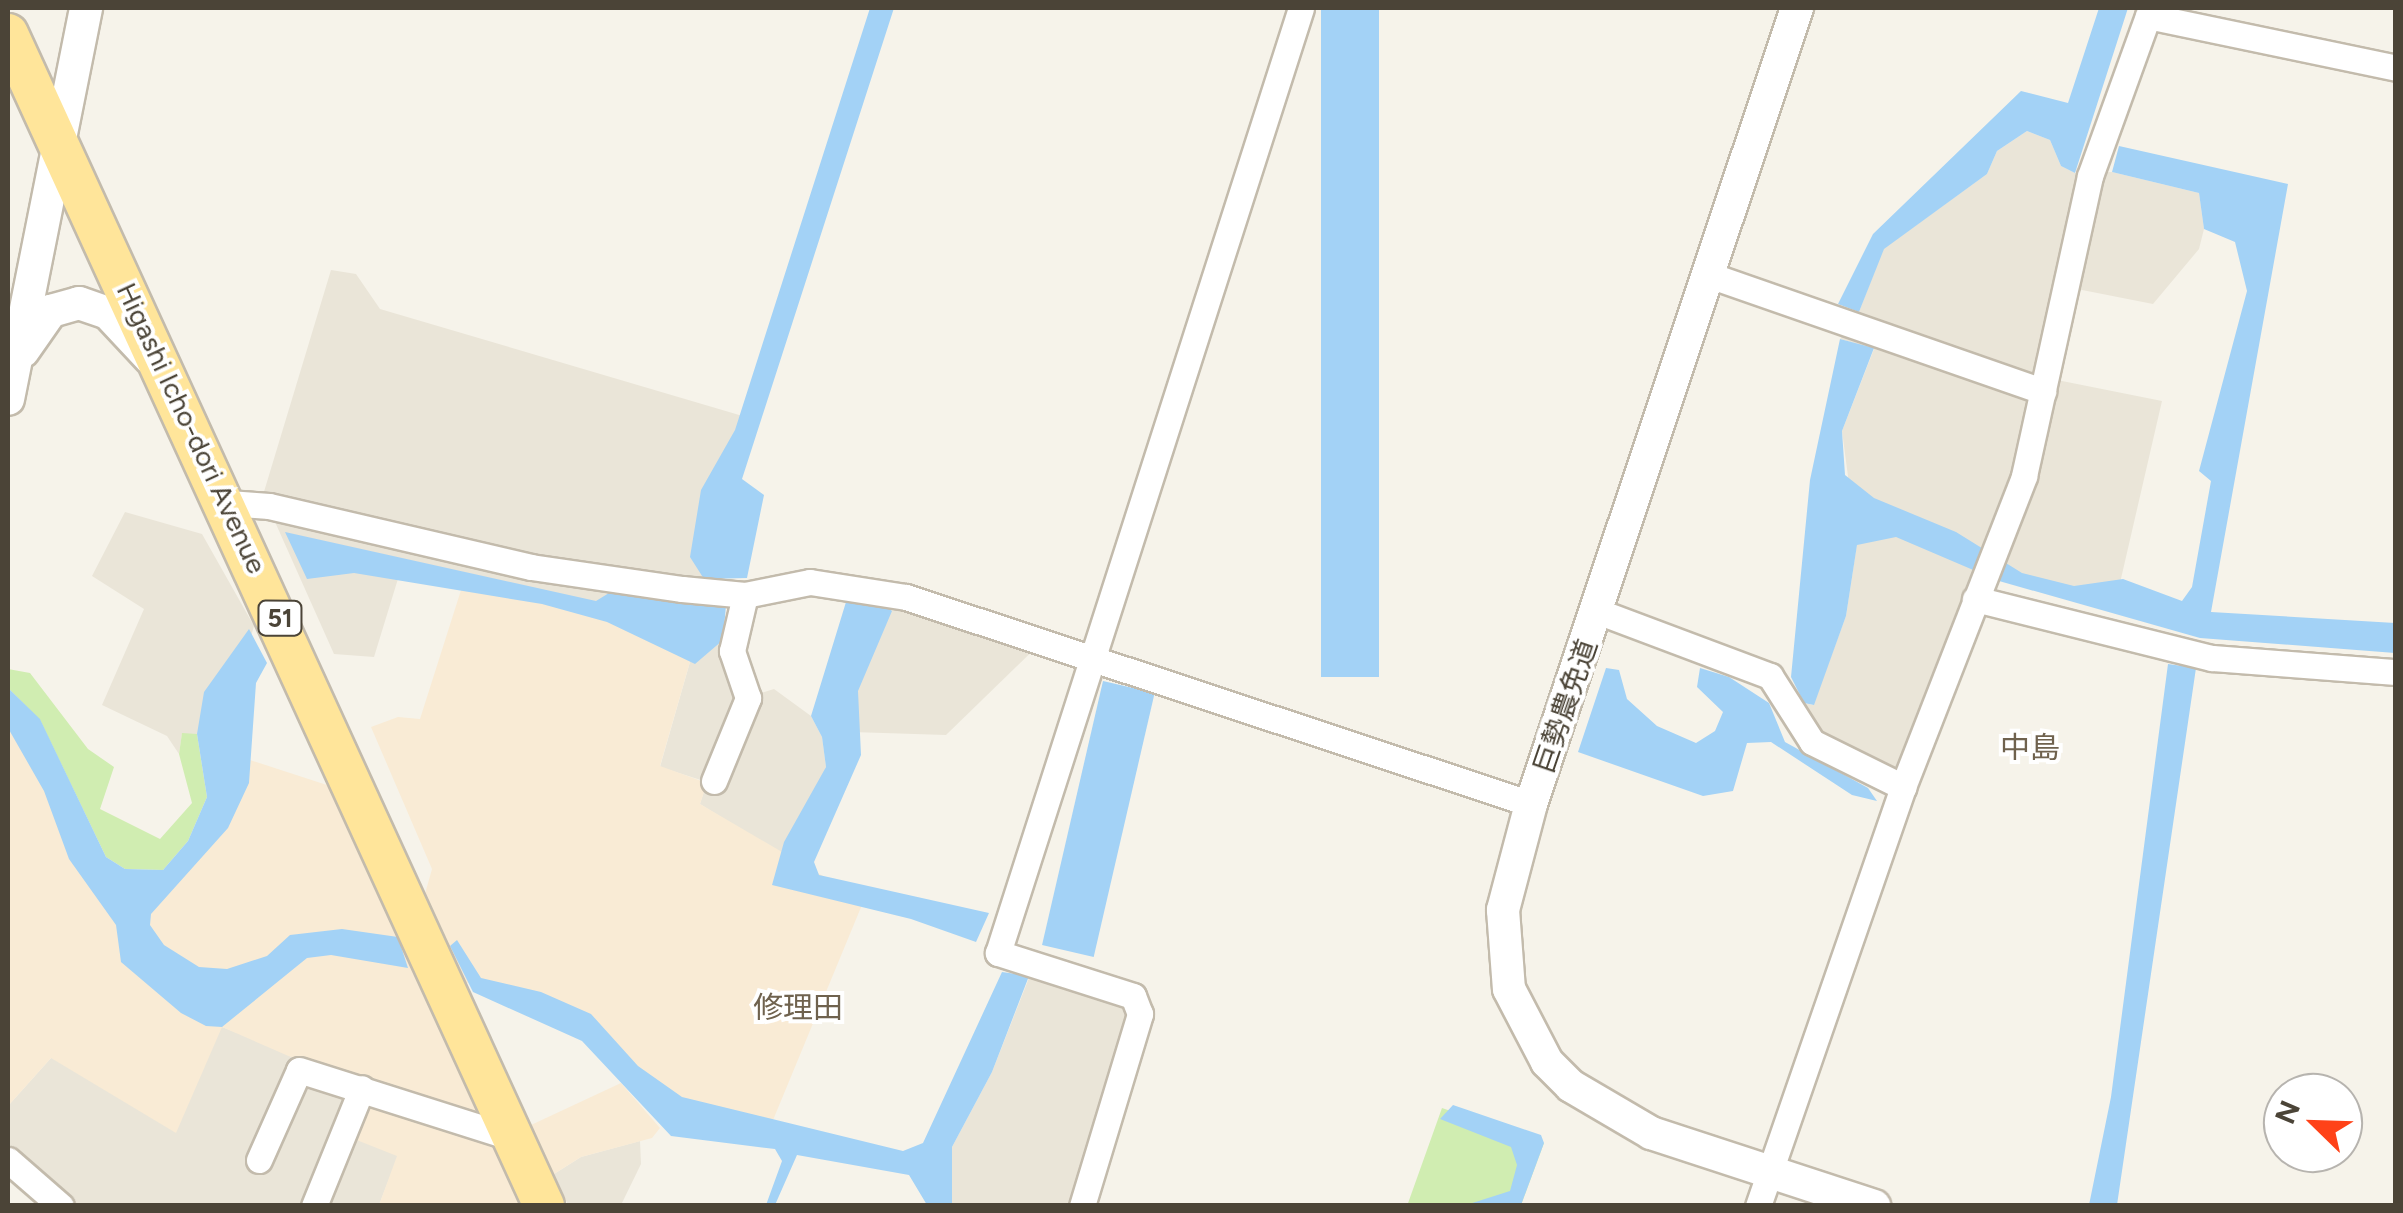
<!DOCTYPE html>
<html>
<head>
<meta charset="utf-8">
<style>
  body { margin:0 }
  #map { position:relative; width:2403px; height:1213px; overflow:hidden; background:#f6f3ea; font-family:Figtree,"Noto Sans JP",sans-serif }
  div>[style] { position:absolute }
  .residential>* { inset:0; background:#eae5d8 }
  .commercial>* { inset:0; background:#f9ebd5 }
  .green>* { inset:0; background:#d0edb1 }
  .water>* { inset:0; background:#a3d2f6; transform-origin:0 0 }
  .roads { filter:drop-shadow(2px 0 #c3bbac) drop-shadow(-2px 0 #c3bbac) drop-shadow(0 2px #c3bbac) drop-shadow(0 -2px #c3bbac) }
  .minor>* { height:25px; margin:-12.5px; padding:0 12.5px; transform-origin:12.5px; border-radius:12.5px; background:#fff }
  .tertiary>* { height:32px; margin:-16px; padding:0 16px; transform-origin:16px; border-radius:16px; background:#fff }
  .primary>* { height:40px; margin:-20px; padding:0 20px; transform-origin:20px; border-radius:20px; background:#ffe59a }
  span { translate:-50% -50%; white-space:nowrap; text-align:center; line-height:1.15; -webkit-text-stroke:8px #fff; paint-order:stroke }
  .shield-label span { padding:2px 8px; background:#fff; border:2px solid; border-radius:8px; -webkit-text-stroke-width:0 }
  .shield-label { font-size:25px; color:#4b4437; font-weight:700 }
  .street-label { font-size:28px; color:#4b4437 }
  .neighbourhood-label { font-size:30px; color:#6f624e }
  .frame { position:absolute; inset:0; border:10px solid #4b4437; pointer-events:none }
  .north { position:absolute; left:2263px; top:1073px; width:100px; height:100px; box-sizing:border-box; background:#fff; border:2px solid #b7b4af; border-radius:50%; rotate:293deg; font-size:28px; font-weight:700; line-height:40px; text-align:center; color:#4b4437 }
  .north::after { content:''; display:block; margin:auto; width:35px; height:45px; background:#ff4218; clip-path:polygon(50% 0,100% 100%,50% 72%,0 100%) }
</style>
</head>
<body>
<div id="map">
  <div class="residential">
    <div style="clip-path:polygon(2027px 131px,2050px 140px,2061px 166px,2075px 173px,2112px 172px,2199px 193px,2204px 229px,2199px 249px,2153px 304px,2072px 288px,2052px 379px,2162px 401px,2114px 609px,1994px 570px,1906px 796px,1791px 723px,1804px 703px,1813px 705px,1846px 616px,1857px 544px,1842px 431px,1874px 349px,1840px 339px,1859px 312px,1883px 249px,1987px 174px,1997px 151px)"></div>
    <div style="clip-path:polygon(331px 270px,356px 274px,380px 309px,746px 417px,700px 627px,732px 651px,748px 697px,774px 689px,811px 716px,822px 737px,826px 767px,790px 860px,700px 804px,707px 782px,660px 767px,700px 627px,401px 569px,374px 657px,334px 654px,263px 495px)"></div>
    <div style="clip-path:polygon(125px 512px,202px 534px,254px 626px,244px 661px,197px 734px,182px 734px,179px 754px,167px 736px,102px 705px,144px 609px,92px 576px)"></div>
    <div style="clip-path:polygon(881px 585px,1049px 635px,946px 735px,852px 732px,849px 693px)"></div>
    <div style="clip-path:polygon(1038px 955px,1143px 990px,1088px 1205px,952px 1205px,952px 1147px,992px 1072px)"></div>
    <div style="clip-path:polygon(222px 1027px,369px 1083px,398px 1156px,379px 1205px,72px 1206px,8px 1152px,8px 1106px,51px 1058px)"></div>
    <div style="clip-path:polygon(640px 1141px,641px 1164px,621px 1205px,568px 1205px,554px 1174px,581px 1157px)"></div>
  </div>
  <div class="commercial">
    <div style="clip-path:polygon(462px 587px,700px 627px,660px 766px,707px 783px,700px 804px,864px 900px,771px 1125px,663px 1099px,574px 1015px,473px 980px,464px 985px,424px 897px,432px 869px,371px 727px,398px 717px,420px 719px)"></div>
    <div style="clip-path:polygon(8px 711px,117px 899px,141px 907px,221px 820px,244px 758px,330px 786px,484px 1120px,300px 1061px,222px 1027px,176px 1133px,51px 1058px,8px 1106px)"></div>
    <div style="clip-path:polygon(621px 1083px,660px 1128px,652px 1138px,581px 1157px,554px 1174px,531px 1125px)"></div>
    <div style="clip-path:polygon(365px 1098px,493px 1140px,523px 1205px,379px 1205px,397px 1156px,349px 1137px)"></div>
  </div>
  <div class="green">
    <div style="clip-path:polygon(8px 669px,30px 673px,88px 749px,114px 767px,100px 809px,160px 839px,192px 803px,179px 754px,182px 733px,197px 734px,207px 797px,188px 841px,163px 870px,125px 869px,106px 857px,40px 720px,8px 688px)"></div>
    <div style="clip-path:polygon(1442px 1108px,1544px 1143px,1521px 1205px,1407px 1206px)"></div>
  </div>
  <div class="water">
    <div style="clip-path:polygon(870px 8px,894px 8px,742px 479px,764px 495px,747px 578px,704px 579px,690px 557px,701px 490px,735px 430px)"></div>
    <div style="left:1321px;top:8px;width:58px;height:669px"></div>
    <div style="clip-path:polygon(2099px 8px,2128px 8px,2075px 173px,2061px 166px,2050px 140px,2027px 131px,1997px 151px,1987px 174px,1884px 249px,1859px 312px,1838px 304px,1873px 234px,2021px 91px,2068px 103px)"></div>
    <div style="clip-path:polygon(2119px 146px,2288px 184px,2211px 612px,2395px 623px,2395px 653px,2200px 638px,1999px 581px,1896px 537px,1857px 545px,1846px 616px,1814px 705px,1804px 703px,1791px 677px,1810px 480px,1840px 339px,1874px 348px,1842px 431px,1845px 475px,1874px 498px,1956px 532px,2022px 573px,2074px 586px,2123px 579px,2182px 601px,2192px 587px,2211px 481px,2199px 471px,2247px 291px,2235px 242px,2204px 229px,2199px 193px,2112px 172px)"></div>
    <div style="clip-path:polygon(285px 532px,596px 601px,609px 593px,726px 605px,723px 640px,695px 664px,607px 622px,542px 604px,354px 573px,307px 579px)"></div>
    <div style="clip-path:polygon(846px 602px,881px 603px,892px 611px,858px 691px,861px 755px,814px 862px,819px 875px,989px 913px,976px 942px,911px 919px,772px 885px,784px 842px,826px 767px,822px 737px,811px 716px)"></div>
    <div style="clip-path:polygon(249px 629px,267px 663px,256px 683px,249px 783px,228px 828px,151px 914px,150px 925px,164px 945px,199px 967px,227px 969px,267px 956px,290px 935px,342px 929px,398px 937px,408px 968px,331px 955px,307px 958px,222px 1027px,206px 1026px,181px 1013px,121px 962px,116px 925px,69px 859px,44px 791px,8px 728px,8px 688px,40px 719px,106px 857px,125px 869px,163px 870px,188px 841px,207px 797px,197px 734px,204px 692px)"></div>
    <div style="clip-path:polygon(2168px 664px,2196px 668px,2117px 1205px,2089px 1205px,2111px 1097px)"></div>
    <div style="clip-path:polygon(1606px 668px,1619px 670px,1627px 699px,1657px 726px,1696px 743px,1715px 731px,1723px 712px,1697px 687px,1700px 668px,1729px 677px,1769px 703px,1785px 742px,1868px 788px,1877px 801px,1852px 795px,1771px 742px,1747px 743px,1733px 791px,1703px 796px,1578px 752px)"></div>
    <div style="left:1103px;top:681px;width:53px;height:271px;rotate:13deg"></div>
    <div style="clip-path:polygon(457px 940px,481px 978px,541px 992px,591px 1014px,638px 1066px,682px 1097px,903px 1151px,923px 1143px,1002px 972px,1029px 976px,992px 1072px,952px 1147px,952px 1205px,927px 1205px,909px 1175px,797px 1155px,775px 1205px,766px 1205px,782px 1161px,775px 1149px,671px 1136px,582px 1041px,473px 992px,450px 946px)"></div>
    <div style="clip-path:polygon(1453px 1105px,1541px 1135px,1544px 1143px,1521px 1205px,1466px 1205px,1510px 1191px,1517px 1165px,1511px 1147px,1440px 1119px)"></div>
  </div>
  <div class="roads">
    <div class="minor">
      <div style="left:1709px;top:275px;width:354px;rotate:19.2deg"></div>
      <div style="left:228px;top:503px;width:41px;rotate:4.2deg"></div>
      <div style="left:269px;top:506px;width:269px;rotate:13.1deg"></div>
      <div style="left:531px;top:567px;width:153px;rotate:8.3deg"></div>
      <div style="left:682px;top:589px;width:63px;rotate:5.4deg"></div>
      <div style="left:745px;top:595px;width:66px;rotate:-11.3deg"></div>
      <div style="left:810px;top:582px;width:97px;rotate:8.9deg"></div>
      <div style="left:906px;top:597px;width:658px;rotate:18.32deg"></div>
      <div style="left:1975px;top:599px;width:244px;rotate:14deg"></div>
      <div style="left:2212px;top:658px;width:185px;rotate:4.4deg"></div>
      <div style="left:1597px;top:611px;width:185px;rotate:20.6deg"></div>
      <div style="left:1770px;top:676px;width:78px;rotate:57.5deg"></div>
      <div style="left:1812px;top:742px;width:102px;rotate:26.3deg"></div>
      <div style="left:714px;top:781px;width:90px;rotate:-67.7deg"></div>
      <div style="left:748px;top:698px;width:50px;rotate:-108.8deg"></div>
      <div style="left:732px;top:651px;width:57px;rotate:-76.9deg"></div>
      <div style="left:8px;top:1160px;width:70px;rotate:41deg"></div>
      <div style="left:259px;top:1160px;width:98px;rotate:-66deg"></div>
      <div style="left:299px;top:1070px;width:225px;rotate:17.6deg"></div>
      <div style="left:314px;top:1206px;width:127px;rotate:-67.9deg"></div>
      <div style="left:1082px;top:1206px;width:201px;rotate:-73.2deg"></div>
      <div style="left:1140px;top:1014px;width:19px;rotate:-111deg"></div>
      <div style="left:1133px;top:996px;width:142px;rotate:-162.3deg"></div>
      <div style="left:998px;top:953px;width:992px;rotate:-72.22deg"></div>
      <div style="left:1758px;top:1206px;width:443px;rotate:-70.9deg"></div>
      <div style="left:1903px;top:787px;width:334px;rotate:-68.7deg"></div>
      <div style="left:2024px;top:476px;width:307px;rotate:-77.6deg"></div>
      <div style="left:2090px;top:176px;width:170px;rotate:-70.1deg"></div>
      <div style="left:2148px;top:16px;width:253px;rotate:11.8deg"></div>
    </div>
    <div class="tertiary">
      <div style="left:1797px;top:8px;width:839px;rotate:108.48deg"></div>
      <div style="left:1531px;top:804px;width:110px;rotate:104.8deg"></div>
      <div style="left:1503px;top:910px;width:79px;rotate:85.7deg"></div>
      <div style="left:1509px;top:989px;width:82px;rotate:62.5deg"></div>
      <div style="left:1547px;top:1062px;width:34px;rotate:45deg"></div>
      <div style="left:1571px;top:1086px;width:93px;rotate:30.4deg"></div>
      <div style="left:1651px;top:1133px;width:235px;rotate:18.1deg"></div>
      <div style="left:23px;top:351px;width:49px;rotate:-55deg"></div>
      <div style="left:51px;top:311px;width:29px;rotate:-16deg"></div>
      <div style="left:79px;top:303px;width:31px;rotate:19deg"></div>
      <div style="left:108px;top:313px;width:62px;rotate:47deg"></div>
      <div style="left:8px;top:399px;width:399px;rotate:-78.7deg"></div>
    </div>
    <div class="primary">
      <div style="left:8px;top:34px;width:1289px;rotate:65.42deg"></div>
    </div>
  </div>
  <div class="shield-label">
    <span style="left:280px;top:618px">51</span>
  </div>
  <div class="street-label">
    <span style="left:192px;top:428px;rotate:65deg">Higashi Icho-dori Avenue</span>
    <span style="left:1565px;top:706px;rotate:-71deg">巨勢農免道</span>
  </div>
  <div class="neighbourhood-label">
    <span style="left:2030px;top:748px">中島</span>
    <span style="left:798px;top:1008px">修理田</span>
  </div>
  <div class="frame"></div>
  <div class="north">N</div>
</div>
</body>
</html>
